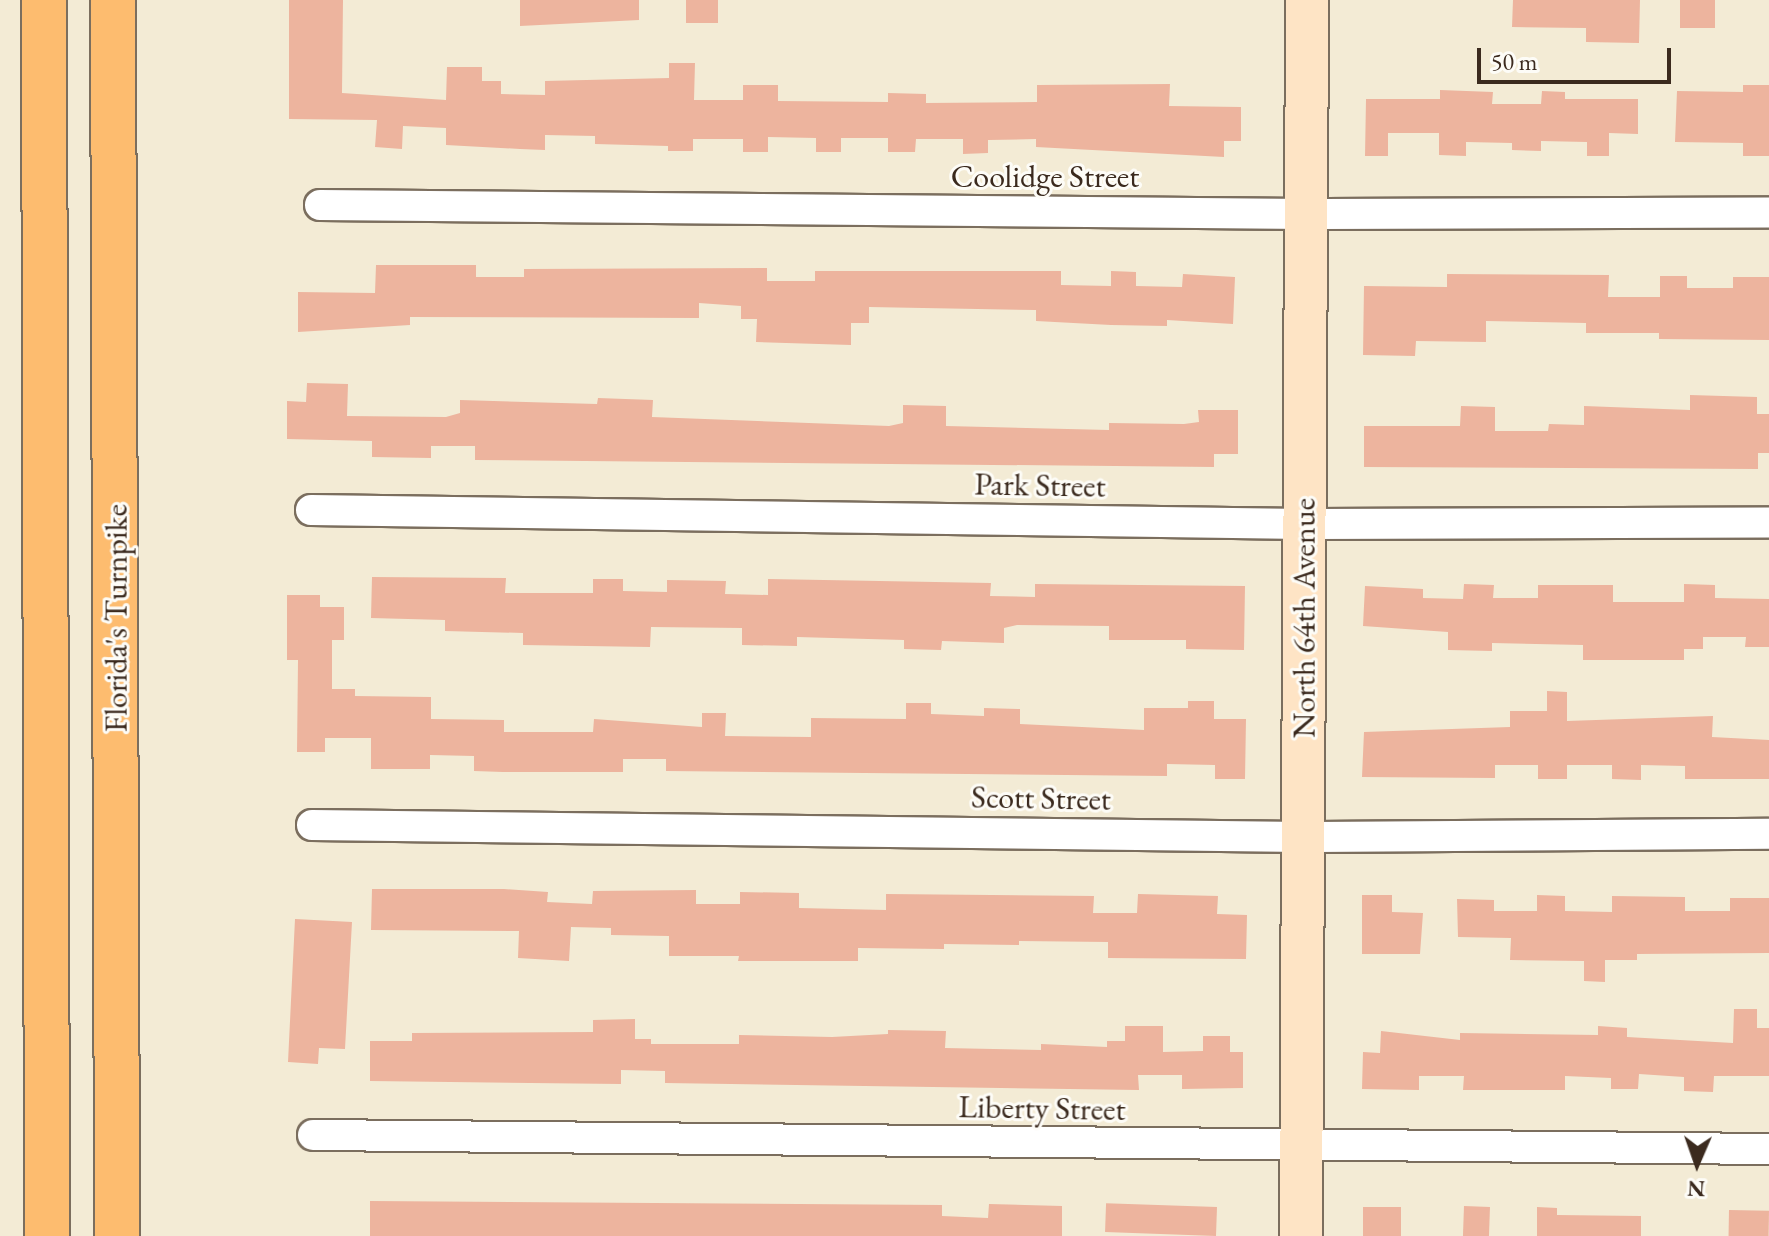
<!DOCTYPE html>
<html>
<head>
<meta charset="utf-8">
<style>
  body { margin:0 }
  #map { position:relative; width:1769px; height:1236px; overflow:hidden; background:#f3ebd5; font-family:"EB Garamond",serif }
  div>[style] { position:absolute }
  .building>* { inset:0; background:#edb49e; transform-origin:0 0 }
  .roads { filter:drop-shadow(2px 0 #7b6e5e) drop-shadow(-2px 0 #7b6e5e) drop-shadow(0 2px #7b6e5e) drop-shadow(0 -2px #7b6e5e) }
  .street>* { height:30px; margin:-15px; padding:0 15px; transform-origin:15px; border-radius:15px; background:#fff }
  .secondary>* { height:42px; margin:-21px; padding:0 21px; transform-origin:21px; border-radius:21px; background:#fee4c5 }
  .highway>* { height:44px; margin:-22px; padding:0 22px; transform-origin:22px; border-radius:22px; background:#fdbc6f }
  span { translate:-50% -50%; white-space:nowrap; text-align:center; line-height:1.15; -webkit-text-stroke:6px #fdfcf7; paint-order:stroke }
  .street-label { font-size:32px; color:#3b2a1e }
  .north { position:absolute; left:1657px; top:1124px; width:80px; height:80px; -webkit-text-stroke:6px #fdfcf7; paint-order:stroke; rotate:182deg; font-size:22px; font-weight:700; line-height:32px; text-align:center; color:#3b2a1e }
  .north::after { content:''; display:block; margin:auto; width:28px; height:36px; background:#3b2a1e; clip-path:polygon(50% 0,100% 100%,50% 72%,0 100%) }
  .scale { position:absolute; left:1477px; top:48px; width:194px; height:36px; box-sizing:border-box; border:4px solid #3b2a1e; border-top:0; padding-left:10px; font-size:24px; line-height:28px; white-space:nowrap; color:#3b2a1e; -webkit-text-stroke:6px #fdfcf7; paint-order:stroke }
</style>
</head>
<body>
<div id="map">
  <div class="building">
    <div style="clip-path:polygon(289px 0,343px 0,342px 93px,446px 100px,447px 67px,482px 67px,482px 81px,501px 81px,501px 94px,545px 95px,545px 81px,669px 78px,669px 63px,695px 63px,694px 100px,743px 100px,743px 85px,778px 85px,778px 101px,888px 102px,888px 93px,926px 94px,926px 103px,1037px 102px,1037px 85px,1170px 84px,1169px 106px,1241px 107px,1241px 141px,1224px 141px,1224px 157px,1036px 147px,1036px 139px,988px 140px,988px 153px,963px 154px,963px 139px,916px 139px,915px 152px,888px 152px,888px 138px,841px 138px,841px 152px,816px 152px,816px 138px,768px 137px,768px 152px,743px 152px,743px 139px,693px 139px,693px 151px,668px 151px,668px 146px,595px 144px,595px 136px,545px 135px,545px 150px,520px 149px,446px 145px,446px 128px,403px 126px,402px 149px,375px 147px,377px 120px,289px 119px)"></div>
    <div style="clip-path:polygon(520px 0,639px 0,639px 20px,520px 26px)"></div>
    <div style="left:686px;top:0;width:32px;height:23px"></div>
    <div style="clip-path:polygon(1513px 0,1640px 0,1639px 43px,1586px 42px,1586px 28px,1512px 27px)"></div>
    <div style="left:1680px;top:0;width:35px;height:28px"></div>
    <div style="clip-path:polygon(1743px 85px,1769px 85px,1769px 156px,1743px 156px,1743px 143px,1675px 142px,1677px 91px,1743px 92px)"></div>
    <div style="clip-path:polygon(1440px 90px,1493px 92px,1492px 104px,1541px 104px,1542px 91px,1565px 92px,1565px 99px,1638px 99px,1638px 134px,1609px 133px,1609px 156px,1587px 156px,1587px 142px,1541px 141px,1541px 151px,1512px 150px,1512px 143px,1466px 142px,1466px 156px,1439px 155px,1439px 133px,1388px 133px,1388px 156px,1365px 156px,1366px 99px,1440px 99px)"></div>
    <div style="clip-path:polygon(376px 265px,476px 265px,476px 277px,524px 277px,524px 269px,767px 268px,767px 281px,815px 281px,815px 271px,1061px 271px,1061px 285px,1111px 286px,1111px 271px,1136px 272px,1136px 286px,1182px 287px,1183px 274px,1235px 277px,1233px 324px,1167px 320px,1167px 326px,1111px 325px,1036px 321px,1036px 310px,869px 307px,869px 323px,851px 323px,851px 345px,756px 342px,757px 319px,741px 319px,741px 306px,699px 303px,699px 318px,410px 317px,410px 325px,298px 332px,298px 292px,375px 293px)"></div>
    <div style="clip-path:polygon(1447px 274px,1609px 275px,1608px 297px,1660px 297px,1660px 276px,1687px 276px,1687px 288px,1733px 288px,1733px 277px,1769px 277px,1769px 340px,1659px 339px,1659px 333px,1586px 333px,1586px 323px,1486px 321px,1486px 342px,1416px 341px,1415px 356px,1363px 355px,1364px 286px,1447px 287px)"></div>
    <div style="clip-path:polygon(307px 383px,348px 384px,347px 416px,446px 417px,460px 413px,460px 400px,597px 404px,598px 398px,653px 400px,652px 417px,889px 426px,903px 423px,903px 405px,946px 406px,946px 426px,1109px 430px,1109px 423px,1184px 424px,1199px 422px,1198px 410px,1238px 410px,1238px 454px,1214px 454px,1214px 467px,475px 460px,475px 446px,431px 446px,431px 458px,372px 457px,372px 441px,287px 439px,287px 401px,306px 402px)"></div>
    <div style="clip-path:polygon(1690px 395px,1757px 397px,1757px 414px,1769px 414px,1769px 453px,1758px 453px,1758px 469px,1364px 467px,1364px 426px,1460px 426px,1461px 406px,1495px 407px,1495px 431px,1548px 431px,1549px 424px,1584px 425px,1584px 406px,1690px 410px)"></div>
    <div style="clip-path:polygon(372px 577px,506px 578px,505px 593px,593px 593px,593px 579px,623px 579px,623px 591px,667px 592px,667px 580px,726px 581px,725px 594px,768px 595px,768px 579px,991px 583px,990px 596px,1035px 597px,1035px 584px,1245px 586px,1244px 650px,1186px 649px,1186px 640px,1109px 640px,1109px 626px,1017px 625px,1004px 628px,1004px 643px,942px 641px,941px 650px,904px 649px,904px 640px,797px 637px,797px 646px,742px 645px,742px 628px,651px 627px,650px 647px,523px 645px,523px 633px,445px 631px,445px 620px,371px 618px)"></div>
    <div style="clip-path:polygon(1464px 584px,1494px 585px,1493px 598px,1538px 598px,1538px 585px,1613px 585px,1613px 602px,1684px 602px,1684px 584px,1715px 585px,1715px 598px,1769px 599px,1769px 647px,1745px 647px,1746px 637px,1703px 637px,1703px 649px,1684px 649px,1684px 660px,1583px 660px,1583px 645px,1492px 643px,1492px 651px,1448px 650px,1448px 632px,1363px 626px,1365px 586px,1423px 589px,1423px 598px,1463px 599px)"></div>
    <div style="clip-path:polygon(287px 595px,320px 595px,320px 607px,344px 607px,344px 640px,332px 640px,332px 689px,355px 689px,355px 696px,431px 697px,431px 719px,504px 720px,504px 732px,593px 732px,594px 719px,702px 727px,702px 713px,726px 713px,725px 736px,811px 737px,811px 718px,906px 719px,906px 703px,931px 703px,931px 714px,984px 716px,984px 708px,1020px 709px,1020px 724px,1144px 730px,1144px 708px,1188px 708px,1188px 701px,1214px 701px,1214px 719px,1246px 719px,1245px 779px,1215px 779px,1215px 765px,1167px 764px,1167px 776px,666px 771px,666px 759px,623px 759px,623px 772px,503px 772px,474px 771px,474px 756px,430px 755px,430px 769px,371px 769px,371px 738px,325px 738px,325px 752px,297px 752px,298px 660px,287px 660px)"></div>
    <div style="clip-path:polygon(1547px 691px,1567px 692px,1567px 721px,1713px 716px,1712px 737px,1769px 740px,1769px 779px,1685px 779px,1685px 766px,1641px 765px,1641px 780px,1612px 779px,1612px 765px,1567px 765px,1567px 779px,1538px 779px,1538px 765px,1495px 765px,1495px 778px,1362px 777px,1364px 732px,1510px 727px,1510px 711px,1547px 711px)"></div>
    <div style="clip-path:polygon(372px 889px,504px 889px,548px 892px,547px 902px,592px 904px,593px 891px,696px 890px,696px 904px,740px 904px,740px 892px,799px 893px,799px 908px,886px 910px,886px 894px,1094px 896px,1093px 913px,1137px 913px,1138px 894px,1218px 896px,1217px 914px,1247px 915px,1246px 959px,1108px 958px,1108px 942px,1019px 941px,1019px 945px,944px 944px,944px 949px,858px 948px,858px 961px,738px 961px,739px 956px,669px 956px,669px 936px,611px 935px,611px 928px,571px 927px,569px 961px,518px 958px,519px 931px,371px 930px)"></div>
    <div style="clip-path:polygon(1362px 895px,1392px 895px,1392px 912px,1423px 913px,1420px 954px,1362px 954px)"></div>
    <div style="clip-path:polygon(1537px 895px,1565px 896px,1565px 911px,1612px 912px,1612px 896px,1685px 897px,1685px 911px,1730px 911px,1730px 898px,1769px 898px,1769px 953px,1637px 954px,1637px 960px,1605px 960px,1605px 982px,1584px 981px,1584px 961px,1510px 960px,1511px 938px,1458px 937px,1457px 899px,1494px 900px,1494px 911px,1537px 911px)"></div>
    <div style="clip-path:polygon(295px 919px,352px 922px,345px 1049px,319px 1048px,318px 1064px,288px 1062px)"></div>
    <div style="clip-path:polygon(1734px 1009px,1757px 1009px,1757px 1028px,1769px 1028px,1769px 1076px,1714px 1076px,1713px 1092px,1684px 1091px,1684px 1077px,1639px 1074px,1638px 1089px,1611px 1089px,1611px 1078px,1565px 1076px,1565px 1090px,1463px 1090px,1464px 1076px,1419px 1076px,1419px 1090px,1362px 1089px,1363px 1052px,1380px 1053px,1381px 1031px,1460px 1040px,1460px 1033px,1598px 1035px,1598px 1026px,1627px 1028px,1627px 1037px,1733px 1043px)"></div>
    <div style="clip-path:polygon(635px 1019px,635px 1039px,651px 1039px,651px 1044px,739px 1044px,739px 1035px,832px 1037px,888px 1034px,888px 1030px,946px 1031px,945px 1048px,1041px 1050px,1041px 1044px,1107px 1047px,1107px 1041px,1125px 1041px,1125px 1026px,1163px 1026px,1163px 1052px,1203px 1051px,1203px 1036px,1230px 1036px,1230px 1052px,1243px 1052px,1243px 1088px,1182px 1089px,1182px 1075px,1138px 1075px,1139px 1090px,665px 1083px,665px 1071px,621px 1070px,621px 1084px,370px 1081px,370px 1041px,412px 1041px,412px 1033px,593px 1032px,593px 1020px)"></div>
    <div style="clip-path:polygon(370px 1201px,942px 1205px,942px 1216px,988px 1218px,989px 1204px,1062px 1206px,1062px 1236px,370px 1236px)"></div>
    <div style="left:1464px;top:1206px;width:26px;height:30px;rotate:2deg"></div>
    <div style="left:1217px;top:1207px;width:29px;height:111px;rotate:92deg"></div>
    <div style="left:1363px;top:1207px;width:38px;height:29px"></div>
    <div style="clip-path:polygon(1537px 1207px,1557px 1208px,1557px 1215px,1641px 1216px,1641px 1236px,1537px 1236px)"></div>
    <div style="left:1729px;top:1210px;width:40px;height:26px;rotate:1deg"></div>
  </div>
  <div class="roads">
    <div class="street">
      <div style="left:320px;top:205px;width:986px;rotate:0.52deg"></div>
      <div style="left:1306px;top:214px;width:463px;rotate:-0.2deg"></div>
      <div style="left:311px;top:510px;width:993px;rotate:0.81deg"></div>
      <div style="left:1304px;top:524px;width:465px;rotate:-0.2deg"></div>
      <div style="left:312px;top:825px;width:991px;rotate:0.69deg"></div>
      <div style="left:1303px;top:837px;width:466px;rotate:-0.4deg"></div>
      <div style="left:313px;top:1135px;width:1456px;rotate:0.55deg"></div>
    </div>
    <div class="secondary">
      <div style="left:1301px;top:1236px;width:1236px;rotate:-89.72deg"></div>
    </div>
    <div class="highway">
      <div style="left:44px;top:0;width:1236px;rotate:89.86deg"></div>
      <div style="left:113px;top:0;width:1236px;rotate:89.81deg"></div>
    </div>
  </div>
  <div class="street-label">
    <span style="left:1045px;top:176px">Coolidge Street</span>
    <span style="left:1040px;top:485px;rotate:1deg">Park Street</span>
    <span style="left:116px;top:618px;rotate:-90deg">Florida's Turnpike</span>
    <span style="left:1304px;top:618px;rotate:-90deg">North 64th Avenue</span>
    <span style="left:1041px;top:798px;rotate:1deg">Scott Street</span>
    <span style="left:1042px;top:1108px;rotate:1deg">Liberty Street</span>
  </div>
  <div class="north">N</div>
  <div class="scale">50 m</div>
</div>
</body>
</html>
